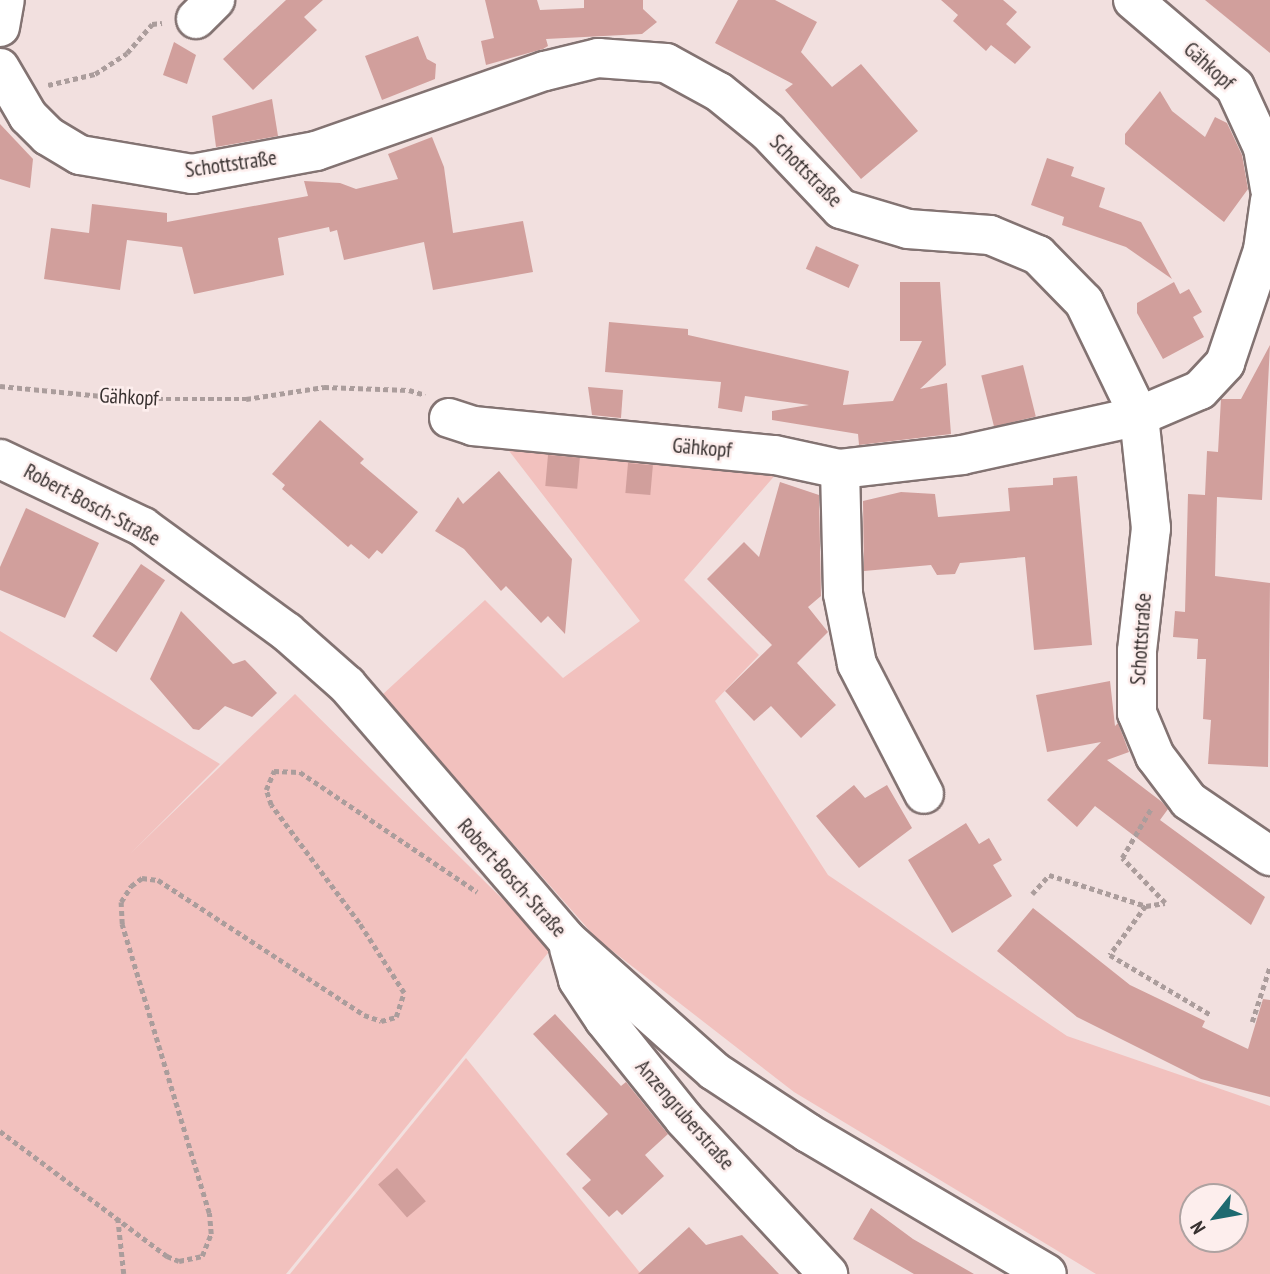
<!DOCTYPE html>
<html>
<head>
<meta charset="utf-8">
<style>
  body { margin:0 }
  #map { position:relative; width:1270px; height:1274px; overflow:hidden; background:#f2e0df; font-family:"PT Sans Narrow",sans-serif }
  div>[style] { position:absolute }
  .green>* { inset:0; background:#f2c1be }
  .building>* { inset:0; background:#d19f9c; transform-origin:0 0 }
  .path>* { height:4.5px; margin-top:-2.25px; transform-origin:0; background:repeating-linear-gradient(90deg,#ab9d9c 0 5px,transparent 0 8.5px) }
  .roads { filter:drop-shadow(2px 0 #837372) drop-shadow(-2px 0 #837372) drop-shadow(0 2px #837372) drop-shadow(0 -2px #837372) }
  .minor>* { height:38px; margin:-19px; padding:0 19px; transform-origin:19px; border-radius:19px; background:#fff }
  span { translate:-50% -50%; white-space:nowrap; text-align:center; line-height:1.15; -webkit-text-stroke:5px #fdeeed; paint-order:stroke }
  .street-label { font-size:21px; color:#383130 }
  .north { position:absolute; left:1179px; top:1183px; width:70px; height:70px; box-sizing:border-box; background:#fdeeed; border:2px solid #aea2a1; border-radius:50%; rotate:239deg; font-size:19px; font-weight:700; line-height:28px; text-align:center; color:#383130 }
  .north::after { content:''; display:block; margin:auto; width:24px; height:32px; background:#1e6a70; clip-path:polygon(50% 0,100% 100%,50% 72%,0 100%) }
</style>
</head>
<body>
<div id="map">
  <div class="green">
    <div style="clip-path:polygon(evenodd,503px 443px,777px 473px,684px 580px,759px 655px,715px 701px,828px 875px,1067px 1036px,1270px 1106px,1270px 1274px,1096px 1274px,794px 1092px,597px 939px,382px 695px,485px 600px,563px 678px,640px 621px,503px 443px,1193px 1197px,1235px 1197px,1235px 1239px,1193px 1239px,1193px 1197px)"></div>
    <div style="clip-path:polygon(0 631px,220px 764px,131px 853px,295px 694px,552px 948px,286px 1274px,0 1274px)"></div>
    <div style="clip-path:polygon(466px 1058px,641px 1274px,290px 1274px)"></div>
  </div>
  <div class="building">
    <div style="clip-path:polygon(286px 0,323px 0,304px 17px,317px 30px,253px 90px,223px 59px)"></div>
    <div style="clip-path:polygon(485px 0,537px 0,540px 10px,584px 8px,584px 0,643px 0,643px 9px,657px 22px,642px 34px,546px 39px,548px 46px,543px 49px,486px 65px,481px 41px,494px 38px)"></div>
    <div style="clip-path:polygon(738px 0,775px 0,817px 22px,801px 52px,832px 87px,861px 64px,918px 131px,861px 179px,785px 90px,793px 84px,715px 43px)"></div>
    <div style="clip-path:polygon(941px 0,1003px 0,1017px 12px,1006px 24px,1031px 47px,1015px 64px,991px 45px,986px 51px,953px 21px,958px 15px)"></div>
    <div style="clip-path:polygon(1205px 0,1270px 0,1270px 53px)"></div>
    <div style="clip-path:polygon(418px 36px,427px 59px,436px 64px,435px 79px,382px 100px,365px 56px)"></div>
    <div style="clip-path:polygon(174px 42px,196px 55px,187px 84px,163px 75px)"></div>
    <div style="clip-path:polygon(1160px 91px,1172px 111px,1205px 137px,1215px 117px,1227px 123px,1242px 155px,1248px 189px,1224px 222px,1125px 144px,1125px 134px)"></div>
    <div style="clip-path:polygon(272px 99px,278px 136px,216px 147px,212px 116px)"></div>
    <div style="clip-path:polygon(0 124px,33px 159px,30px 188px,0 179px)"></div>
    <div style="clip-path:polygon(432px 137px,444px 167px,453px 233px,523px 221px,533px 272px,433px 290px,424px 242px,344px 260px,337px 230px,330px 232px,329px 227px,278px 238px,284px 275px,194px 294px,182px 247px,127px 240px,120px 290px,44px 279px,51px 228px,89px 233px,92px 204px,167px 213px,167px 222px,308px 196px,304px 181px,340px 183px,356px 189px,398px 179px,388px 154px)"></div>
    <div style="clip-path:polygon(1047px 158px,1074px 167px,1071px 176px,1105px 188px,1099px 207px,1141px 222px,1172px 279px,1126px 247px,1062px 225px,1064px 217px,1031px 205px)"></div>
    <div style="left:816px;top:246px;width:47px;height:25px;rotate:24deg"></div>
    <div style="clip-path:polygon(900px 282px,940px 282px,946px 365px,920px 389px,947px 383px,951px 434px,859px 445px,858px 434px,772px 420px,772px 411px,809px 405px,745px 396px,742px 412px,718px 408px,721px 382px,605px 372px,609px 322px,688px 329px,688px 335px,849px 371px,843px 405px,893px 401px,922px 341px,900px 341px)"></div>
    <div style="clip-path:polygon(1174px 282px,1180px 294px,1189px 289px,1202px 312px,1193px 317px,1204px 337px,1163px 359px,1137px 313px,1137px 303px)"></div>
    <div style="clip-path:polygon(1270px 345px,1262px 500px,1217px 497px,1215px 576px,1270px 583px,1268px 767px,1208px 764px,1211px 720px,1203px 719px,1206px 659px,1197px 659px,1198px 639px,1173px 637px,1175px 611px,1185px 612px,1188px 494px,1205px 495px,1207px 451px,1218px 452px,1221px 399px,1241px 399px)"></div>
    <div style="left:1023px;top:365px;width:53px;height:43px;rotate:76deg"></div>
    <div style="clip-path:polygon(588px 387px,623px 390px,621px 418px,592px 415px)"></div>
    <div style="clip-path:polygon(320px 420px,364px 459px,360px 463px,418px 512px,382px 554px,377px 550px,369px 559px,351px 544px,348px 547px,282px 489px,285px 485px,272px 474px)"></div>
    <div style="left:548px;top:455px;width:32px;height:31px;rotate:5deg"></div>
    <div style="left:628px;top:463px;width:25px;height:30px;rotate:5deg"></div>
    <div style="clip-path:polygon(499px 471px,572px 559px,565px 634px,548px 616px,541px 623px,506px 586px,501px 591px,464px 549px,435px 531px,458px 497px,463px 504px)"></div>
    <div style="clip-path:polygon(1077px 476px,1092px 645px,1034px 650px,1025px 557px,960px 563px,955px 574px,937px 575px,931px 565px,864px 571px,863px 501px,901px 492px,935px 494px,938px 517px,1010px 511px,1008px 488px,1053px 485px,1053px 478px)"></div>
    <div style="clip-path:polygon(780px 482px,819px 495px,821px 596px,808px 607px,828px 632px,797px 663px,836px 705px,801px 738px,771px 706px,754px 721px,725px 691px,772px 645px,707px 579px,744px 542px,759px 557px)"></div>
    <div style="clip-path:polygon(26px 508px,99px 543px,65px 618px,0 590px,0 567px)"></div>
    <div style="left:141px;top:564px;width:29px;height:87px;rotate:34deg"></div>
    <div style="clip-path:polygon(181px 611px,233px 664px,245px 660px,277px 693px,252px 717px,225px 706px,199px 730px,193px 729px,150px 679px)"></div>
    <div style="clip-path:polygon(1110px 681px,1115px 726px,1118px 723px,1129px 752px,1107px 760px,1162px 802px,1168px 809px,1160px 820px,1265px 897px,1251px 925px,1095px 806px,1077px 827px,1047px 800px,1101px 742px,1047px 752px,1036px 695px)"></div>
    <div style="clip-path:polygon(854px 785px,865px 798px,887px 785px,912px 828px,859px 868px,816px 816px)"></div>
    <div style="clip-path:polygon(966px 823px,979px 844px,989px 838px,1002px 860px,993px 865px,1012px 896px,952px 933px,908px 860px)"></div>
    <div style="clip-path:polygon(1033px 908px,1130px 985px,1205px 1021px,1202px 1027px,1248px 1049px,1263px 999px,1270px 1000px,1270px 1097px,1201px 1079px,1077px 1017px,997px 951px)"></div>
    <div style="clip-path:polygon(555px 1014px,621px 1086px,626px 1082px,668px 1134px,645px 1155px,664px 1176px,622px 1215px,617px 1210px,609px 1217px,582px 1188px,591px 1180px,566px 1154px,608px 1114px,533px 1034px)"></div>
    <div style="left:397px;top:1168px;width:44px;height:25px;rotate:49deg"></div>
    <div style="clip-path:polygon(871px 1208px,913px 1239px,974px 1274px,914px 1274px,853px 1239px)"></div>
    <div style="clip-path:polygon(689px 1227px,706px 1245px,742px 1235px,779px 1274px,638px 1274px)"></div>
  </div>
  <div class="path">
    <div style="left:48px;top:85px;width:48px;rotate:-13.2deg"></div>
    <div style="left:95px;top:74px;width:38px;rotate:-33deg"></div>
    <div style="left:127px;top:53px;width:38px;rotate:-49deg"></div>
    <div style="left:152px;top:24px;width:10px;rotate:-6deg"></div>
    <div style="left:0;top:386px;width:133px;rotate:5.6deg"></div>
    <div style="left:132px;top:399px;width:114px"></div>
    <div style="left:246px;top:399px;width:79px;rotate:-8.7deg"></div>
    <div style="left:324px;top:387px;width:85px;rotate:2deg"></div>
    <div style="left:409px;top:390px;width:17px;rotate:17deg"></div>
    <div style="left:1032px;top:894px;width:25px;rotate:-48deg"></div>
    <div style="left:1049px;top:875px;width:102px;rotate:17.7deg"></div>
    <div style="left:1146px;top:906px;width:19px;rotate:-9deg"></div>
    <div style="left:1165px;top:903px;width:62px;rotate:-133.7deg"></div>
    <div style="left:1122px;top:858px;width:59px;rotate:-59.5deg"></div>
    <div style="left:1146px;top:906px;width:61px;rotate:126.3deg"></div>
    <div style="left:1110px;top:955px;width:117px;rotate:30.7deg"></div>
    <div style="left:1252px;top:1022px;width:59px;rotate:-72.2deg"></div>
    <div style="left:0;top:1131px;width:209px;rotate:36.8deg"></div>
    <div style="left:167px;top:1256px;width:13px;rotate:23deg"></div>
    <div style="left:179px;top:1261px;width:24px;rotate:-12deg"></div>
    <div style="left:202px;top:1256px;width:24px;rotate:-68deg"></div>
    <div style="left:211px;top:1234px;width:21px;rotate:-95deg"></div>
    <div style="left:209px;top:1213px;width:302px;rotate:-106.8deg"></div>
    <div style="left:122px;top:924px;width:22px;rotate:-93deg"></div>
    <div style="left:121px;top:902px;width:19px;rotate:-58deg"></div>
    <div style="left:131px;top:886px;width:14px;rotate:-36deg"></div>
    <div style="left:142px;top:878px;width:16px;rotate:7deg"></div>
    <div style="left:158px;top:880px;width:246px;rotate:33.2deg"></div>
    <div style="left:364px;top:1015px;width:18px;rotate:19deg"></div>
    <div style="left:381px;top:1021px;width:16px;rotate:-15deg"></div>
    <div style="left:396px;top:1017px;width:25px;rotate:-72deg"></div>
    <div style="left:404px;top:993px;width:83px;rotate:-122.7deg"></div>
    <div style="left:359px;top:923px;width:147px;rotate:-126.7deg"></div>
    <div style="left:271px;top:805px;width:16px;rotate:-108deg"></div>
    <div style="left:266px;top:790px;width:21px;rotate:-67deg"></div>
    <div style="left:274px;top:771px;width:26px;rotate:2deg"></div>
    <div style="left:300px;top:772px;width:214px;rotate:34.1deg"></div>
    <div style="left:118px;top:1218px;width:56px;rotate:83.9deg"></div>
  </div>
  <div class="roads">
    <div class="minor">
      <div style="left:1133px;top:0;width:134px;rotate:40.5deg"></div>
      <div style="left:1235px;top:87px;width:67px;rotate:65.3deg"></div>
      <div style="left:1263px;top:148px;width:42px;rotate:80.3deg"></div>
      <div style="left:196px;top:19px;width:27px;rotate:-45deg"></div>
      <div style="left:0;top:27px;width:27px;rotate:-80deg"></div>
      <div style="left:0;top:68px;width:56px;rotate:59.7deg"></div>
      <div style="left:28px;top:116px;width:28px;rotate:45deg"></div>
      <div style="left:48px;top:136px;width:37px;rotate:31deg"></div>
      <div style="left:80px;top:155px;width:114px;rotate:9.6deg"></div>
      <div style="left:192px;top:174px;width:126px;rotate:-10.5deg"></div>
      <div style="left:316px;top:151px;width:243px;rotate:-19.3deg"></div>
      <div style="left:545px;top:71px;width:55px;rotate:-13.8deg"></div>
      <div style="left:598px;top:58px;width:68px;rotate:4.2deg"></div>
      <div style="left:666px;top:63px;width:60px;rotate:28.7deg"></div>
      <div style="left:719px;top:92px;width:63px;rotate:39.2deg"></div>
      <div style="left:768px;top:132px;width:106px;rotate:46.5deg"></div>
      <div style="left:841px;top:209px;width:70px;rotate:16.6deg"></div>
      <div style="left:908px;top:229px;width:82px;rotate:4.2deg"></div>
      <div style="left:990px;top:235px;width:52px;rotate:22.6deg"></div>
      <div style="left:1038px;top:255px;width:66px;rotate:45.6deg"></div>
      <div style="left:1084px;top:302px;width:127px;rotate:64.2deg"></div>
      <div style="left:1139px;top:416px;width:113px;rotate:83.9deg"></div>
      <div style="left:1151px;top:528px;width:124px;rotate:96.5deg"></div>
      <div style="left:1137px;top:651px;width:62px;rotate:90deg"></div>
      <div style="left:1137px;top:713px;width:47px;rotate:67.3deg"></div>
      <div style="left:1155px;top:756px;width:56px;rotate:52.9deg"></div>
      <div style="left:1189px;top:801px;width:98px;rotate:34.2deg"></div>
      <div style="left:449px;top:418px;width:25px;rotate:18deg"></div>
      <div style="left:473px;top:426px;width:303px;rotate:5.5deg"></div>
      <div style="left:775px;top:455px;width:66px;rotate:12.2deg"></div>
      <div style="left:840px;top:469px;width:123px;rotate:-6.5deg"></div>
      <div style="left:962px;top:455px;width:181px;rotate:-12.4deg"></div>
      <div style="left:1139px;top:416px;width:66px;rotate:-23.1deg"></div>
      <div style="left:1200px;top:390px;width:37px;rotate:-47deg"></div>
      <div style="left:1225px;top:363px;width:119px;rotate:-71.4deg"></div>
      <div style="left:1263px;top:250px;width:50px;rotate:-82deg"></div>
      <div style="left:0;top:459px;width:158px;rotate:25.4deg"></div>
      <div style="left:143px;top:527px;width:178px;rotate:36.1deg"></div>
      <div style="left:287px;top:632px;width:80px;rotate:41.5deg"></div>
      <div style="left:347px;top:685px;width:335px;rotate:49.2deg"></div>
      <div style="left:566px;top:939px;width:198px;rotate:41.7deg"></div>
      <div style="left:714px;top:1071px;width:113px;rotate:33.4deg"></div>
      <div style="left:808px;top:1133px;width:277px;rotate:30.5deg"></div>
      <div style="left:840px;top:469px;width:125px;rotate:88.6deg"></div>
      <div style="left:843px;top:594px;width:71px;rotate:78.7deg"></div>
      <div style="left:857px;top:664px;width:146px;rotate:62.7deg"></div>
      <div style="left:569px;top:948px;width:33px;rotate:74deg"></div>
      <div style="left:578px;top:980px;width:47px;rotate:56.3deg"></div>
      <div style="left:604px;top:1019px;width:128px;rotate:51.3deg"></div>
      <div style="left:684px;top:1119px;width:212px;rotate:47.1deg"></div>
    </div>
  </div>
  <div class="street-label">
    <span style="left:1209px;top:66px;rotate:42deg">Gähkopf</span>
    <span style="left:231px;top:164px;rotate:-8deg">Schottstraße</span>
    <span style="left:806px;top:171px;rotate:45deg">Schottstraße</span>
    <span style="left:129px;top:397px;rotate:3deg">Gähkopf</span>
    <span style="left:702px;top:448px;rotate:5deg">Gähkopf</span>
    <span style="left:92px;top:505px;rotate:28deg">Robert-Bosch-Straße</span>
    <span style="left:1141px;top:639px;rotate:-86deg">Schottstraße</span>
    <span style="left:512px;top:878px;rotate:48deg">Robert-Bosch-Straße</span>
    <span style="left:685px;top:1115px;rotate:49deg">Anzengruberstraße</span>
  </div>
  <div class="north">N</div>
</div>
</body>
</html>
